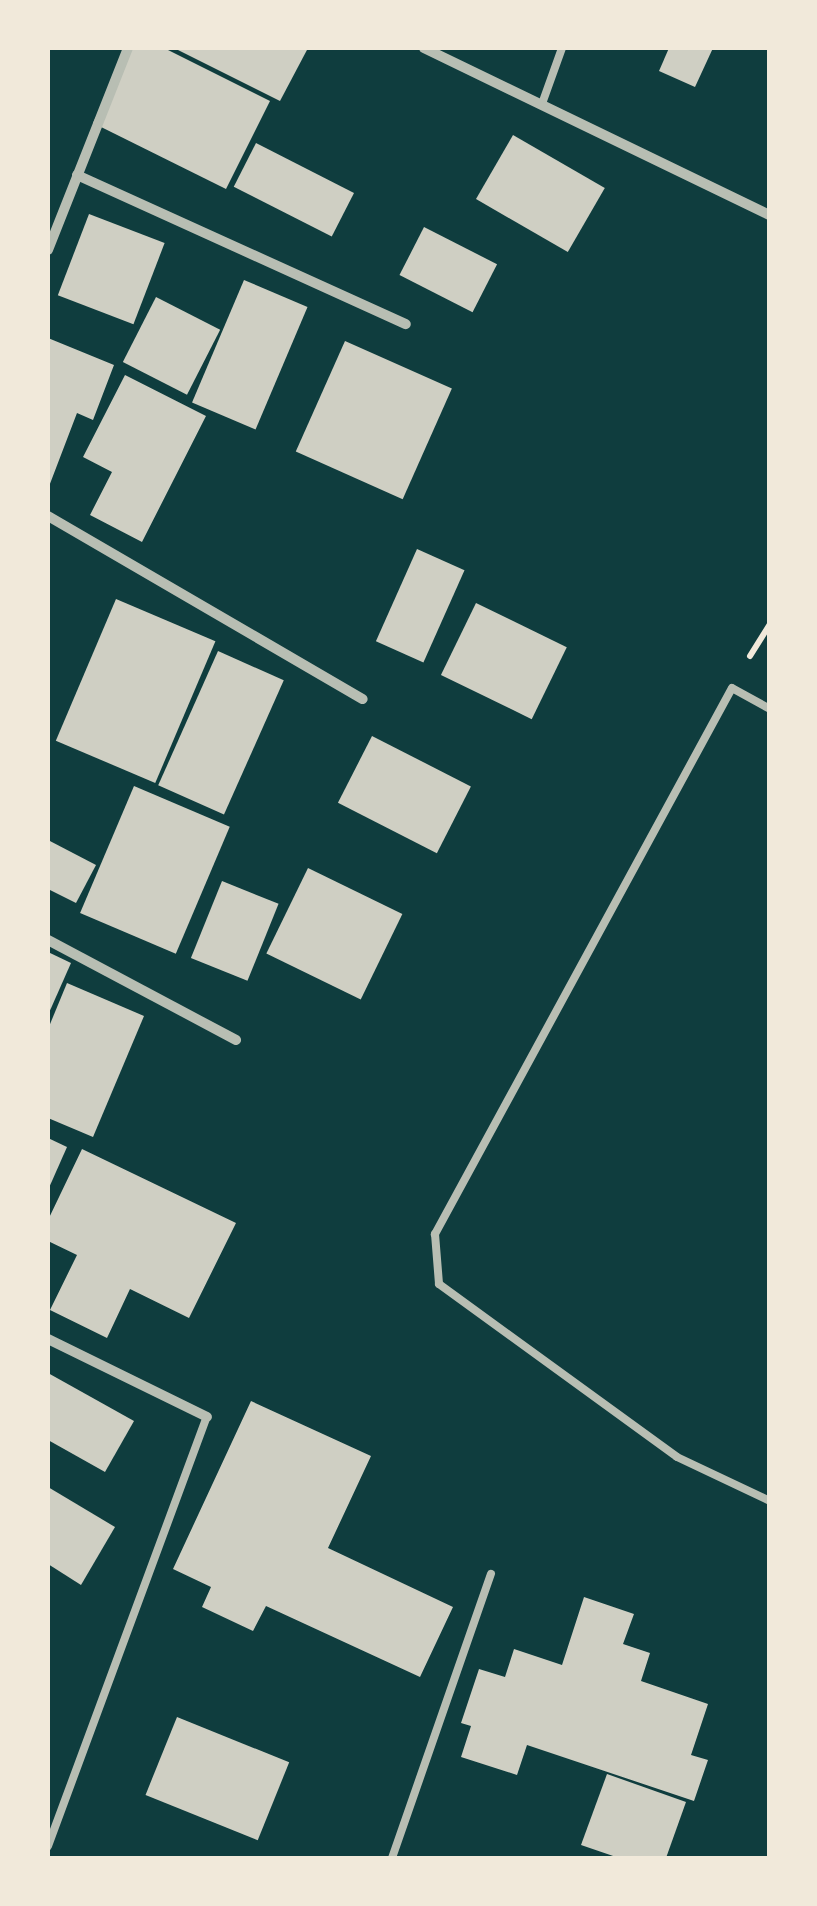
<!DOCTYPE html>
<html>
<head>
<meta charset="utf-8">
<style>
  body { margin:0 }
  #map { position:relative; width:817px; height:1906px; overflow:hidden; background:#0f3d3e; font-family:Literata,serif }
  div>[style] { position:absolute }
  .building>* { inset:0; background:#cfcfc3; transform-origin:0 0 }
  .path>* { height:6px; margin:-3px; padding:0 3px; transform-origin:3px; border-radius:3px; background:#f1e9da }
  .service>* { height:8px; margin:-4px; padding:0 4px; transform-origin:4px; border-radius:4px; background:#b8beb3 }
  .minor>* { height:10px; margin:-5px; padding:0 5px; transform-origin:5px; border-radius:5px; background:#b8beb3 }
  span { translate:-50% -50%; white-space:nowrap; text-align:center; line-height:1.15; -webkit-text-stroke:8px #f1e9da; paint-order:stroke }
  .frame { position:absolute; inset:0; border:50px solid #f1e9da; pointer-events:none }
</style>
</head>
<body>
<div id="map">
  <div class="building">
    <div style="clip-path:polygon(130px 48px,164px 48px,270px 101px,226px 189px,93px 123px)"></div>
    <div style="clip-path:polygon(174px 48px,308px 48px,280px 101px)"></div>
    <div style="clip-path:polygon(669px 48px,713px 48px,695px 87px,659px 71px)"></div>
    <div style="left:513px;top:135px;width:106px;height:74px;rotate:30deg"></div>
    <div style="left:256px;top:143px;width:110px;height:49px;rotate:27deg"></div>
    <div style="left:89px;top:214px;width:81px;height:87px;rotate:21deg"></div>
    <div style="left:424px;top:227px;width:82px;height:54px;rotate:27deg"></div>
    <div style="left:244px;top:280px;width:69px;height:133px;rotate:23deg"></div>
    <div style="left:156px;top:297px;width:72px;height:73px;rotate:27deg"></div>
    <div style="clip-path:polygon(48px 338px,114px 365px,93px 420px,77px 413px,48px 489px)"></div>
    <div style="left:345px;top:341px;width:117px;height:121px;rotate:24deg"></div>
    <div style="clip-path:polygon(125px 375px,206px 416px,142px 542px,90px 515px,112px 472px,83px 457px)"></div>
    <div style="left:417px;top:549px;width:52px;height:101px;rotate:24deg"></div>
    <div style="left:116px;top:599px;width:108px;height:154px;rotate:23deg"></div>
    <div style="left:476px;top:603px;width:101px;height:80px;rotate:26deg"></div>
    <div style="left:218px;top:651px;width:72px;height:147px;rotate:24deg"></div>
    <div style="left:372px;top:736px;width:111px;height:75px;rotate:27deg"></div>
    <div style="left:134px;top:786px;width:104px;height:138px;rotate:23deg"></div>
    <div style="clip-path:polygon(48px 840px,96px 865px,76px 903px,48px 889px)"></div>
    <div style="left:308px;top:868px;width:105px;height:95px;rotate:26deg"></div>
    <div style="left:222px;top:881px;width:61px;height:83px;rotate:22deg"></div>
    <div style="clip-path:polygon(48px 952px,71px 963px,48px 1015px)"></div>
    <div style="clip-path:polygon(67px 983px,144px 1016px,93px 1137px,48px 1118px,48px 1029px)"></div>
    <div style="clip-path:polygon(48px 1138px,67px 1147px,48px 1190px)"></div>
    <div style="clip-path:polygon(82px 1149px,236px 1223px,189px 1318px,130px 1289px,107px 1338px,50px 1310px,77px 1255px,48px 1241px,48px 1220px)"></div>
    <div style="clip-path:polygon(48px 1373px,134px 1421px,105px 1472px,48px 1440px)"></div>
    <div style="clip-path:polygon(251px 1401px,371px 1456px,328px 1548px,453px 1607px,420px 1677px,266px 1606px,253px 1631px,202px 1607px,211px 1587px,173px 1569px)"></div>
    <div style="clip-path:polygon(48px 1487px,115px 1527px,81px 1585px,48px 1564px)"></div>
    <div style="clip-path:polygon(584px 1597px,634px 1614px,623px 1644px,650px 1653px,641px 1681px,708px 1704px,691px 1755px,708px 1760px,694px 1801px,527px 1745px,517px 1775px,461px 1757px,471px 1726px,461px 1723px,479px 1669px,505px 1677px,514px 1649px,562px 1665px)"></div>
    <div style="left:177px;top:1717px;width:121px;height:84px;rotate:22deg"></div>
    <div style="clip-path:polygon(607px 1774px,686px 1802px,666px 1858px,619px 1858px,581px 1845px)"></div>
  </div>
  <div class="path">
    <div style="left:750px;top:656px;width:38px;rotate:-58deg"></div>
  </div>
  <div class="service">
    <div style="left:543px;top:101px;width:56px;rotate:-70.3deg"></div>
    <div style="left:770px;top:709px;width:43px;rotate:-151.1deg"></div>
    <div style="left:732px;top:688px;width:622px;rotate:118.54deg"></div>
    <div style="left:435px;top:1234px;width:50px;rotate:85.4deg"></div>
    <div style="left:439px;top:1284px;width:294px;rotate:36deg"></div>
    <div style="left:677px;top:1457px;width:103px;rotate:25.3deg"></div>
    <div style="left:48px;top:1846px;width:458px;rotate:-69.7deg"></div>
    <div style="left:392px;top:1858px;width:301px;rotate:-70.8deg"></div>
  </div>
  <div class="minor">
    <div style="left:424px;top:48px;width:384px;rotate:25.8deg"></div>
    <div style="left:77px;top:175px;width:361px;rotate:24.4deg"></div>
    <div style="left:48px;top:250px;width:217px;rotate:-68.4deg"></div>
    <div style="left:48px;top:516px;width:364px;rotate:30.2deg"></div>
    <div style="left:48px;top:940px;width:213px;rotate:28deg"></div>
    <div style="left:48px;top:1339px;width:177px;rotate:26.1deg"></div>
  </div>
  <div class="frame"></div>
</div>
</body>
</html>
